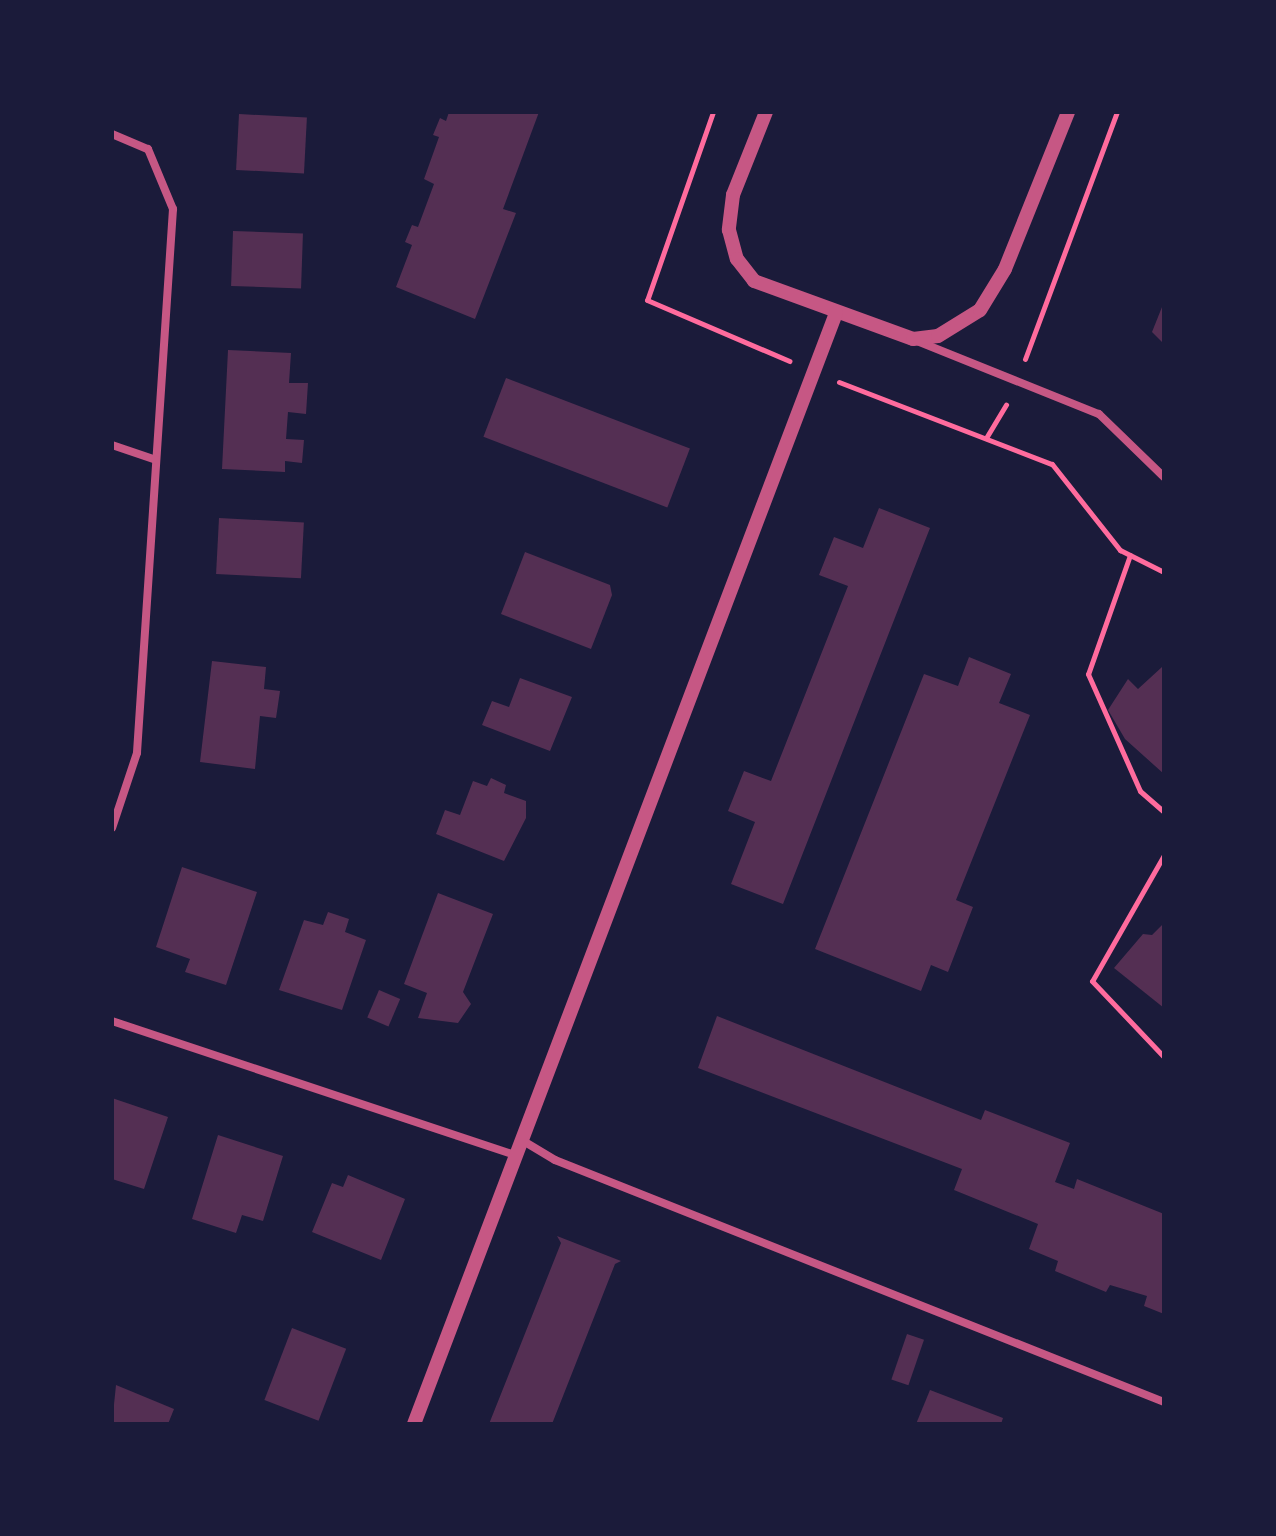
<!DOCTYPE html>
<html>
<head>
<meta charset="utf-8">
<style>
  body { margin:0 }
  #map { position:relative; width:1276px; height:1536px; overflow:hidden; background:#1b1b3a; font-family:"Titillium Web",sans-serif }
  div>[style] { position:absolute }
  .building>* { inset:0; background:#542f53; transform-origin:0 0 }
  .path>* { height:5px; margin:-2.5px; padding:0 2.5px; transform-origin:2.5px; border-radius:2.5px; background:#ff6b9d }
  .minor>* { height:8px; margin:-4px; padding:0 4px; transform-origin:4px; border-radius:4px; background:#c65784 }
  .tertiary>* { height:14px; margin:-7px; padding:0 7px; transform-origin:7px; border-radius:7px; background:#c65784 }
  span { translate:-50% -50%; white-space:nowrap; text-align:center; line-height:1.15; -webkit-text-stroke:8px #1b1b3a; paint-order:stroke }
  .frame { position:absolute; inset:0; border:114px solid #1b1b3a; pointer-events:none }
</style>
</head>
<body>
<div id="map">
  <div class="building">
    <div style="clip-path:polygon(449px 112px,539px 112px,503px 209px,516px 213px,475px 319px,396px 287px,412px 245px,405px 242px,412px 225px,418px 227px,434px 184px,424px 179px,439px 137px,433px 135px,440px 118px,446px 121px)"></div>
    <div style="left:239px;top:114px;width:68px;height:56px;rotate:3deg"></div>
    <div style="left:233px;top:231px;width:70px;height:55px;rotate:2deg"></div>
    <div style="clip-path:polygon(1164px 302px,1164px 344px,1152px 332px)"></div>
    <div style="clip-path:polygon(228px 350px,291px 353px,289px 383px,308px 383px,306px 414px,288px 412px,286px 439px,304px 440px,302px 463px,285px 461px,285px 472px,222px 469px)"></div>
    <div style="left:506px;top:378px;width:197px;height:63px;rotate:21deg"></div>
    <div style="clip-path:polygon(879px 508px,930px 528px,783px 904px,731px 884px,755px 822px,728px 811px,744px 771px,771px 781px,848px 586px,819px 575px,834px 537px,863px 548px)"></div>
    <div style="left:219px;top:518px;width:85px;height:56px;rotate:3deg"></div>
    <div style="clip-path:polygon(525px 552px,610px 585px,612px 595px,591px 649px,501px 614px)"></div>
    <div style="clip-path:polygon(969px 657px,1011px 674px,999px 703px,1030px 715px,956px 900px,973px 907px,948px 972px,931px 965px,921px 991px,815px 949px,924px 674px,958px 686px)"></div>
    <div style="clip-path:polygon(212px 661px,266px 667px,264px 689px,280px 691px,276px 718px,260px 716px,255px 769px,200px 762px)"></div>
    <div style="clip-path:polygon(1162px 667px,1164px 668px,1164px 774px,1125px 739px,1108px 710px,1128px 679px,1138px 689px)"></div>
    <div style="clip-path:polygon(520px 678px,572px 697px,550px 751px,482px 725px,492px 701px,509px 707px)"></div>
    <div style="clip-path:polygon(491px 778px,506px 785px,504px 793px,526px 801px,526px 818px,504px 861px,436px 834px,445px 810px,460px 815px,473px 781px,487px 786px)"></div>
    <div style="clip-path:polygon(182px 867px,257px 892px,226px 985px,185px 972px,190px 959px,156px 947px)"></div>
    <div style="clip-path:polygon(438px 893px,493px 914px,463px 992px,471px 1004px,458px 1023px,418px 1018px,427px 993px,404px 984px)"></div>
    <div style="clip-path:polygon(328px 912px,349px 919px,345px 932px,366px 940px,342px 1010px,279px 990px,304px 920px,323px 925px)"></div>
    <div style="clip-path:polygon(1164px 923px,1164px 1008px,1114px 968px,1143px 934px,1152px 935px)"></div>
    <div style="left:379px;top:990px;width:23px;height:30px;rotate:23deg"></div>
    <div style="clip-path:polygon(717px 1016px,981px 1120px,985px 1110px,1070px 1143px,1055px 1182px,1074px 1189px,1077px 1179px,1164px 1214px,1164px 1314px,1144px 1306px,1147px 1296px,1110px 1285px,1106px 1292px,1055px 1271px,1058px 1261px,1029px 1249px,1038px 1224px,954px 1190px,962px 1169px,698px 1068px)"></div>
    <div style="clip-path:polygon(112px 1098px,168px 1117px,144px 1189px,112px 1179px)"></div>
    <div style="clip-path:polygon(218px 1135px,283px 1156px,263px 1221px,242px 1215px,236px 1233px,192px 1219px)"></div>
    <div style="clip-path:polygon(348px 1175px,405px 1199px,381px 1260px,312px 1232px,332px 1183px,343px 1187px)"></div>
    <div style="clip-path:polygon(557px 1236px,621px 1261px,615px 1264px,552px 1424px,489px 1424px,561px 1243px)"></div>
    <div style="left:292px;top:1328px;width:58px;height:77px;rotate:21deg"></div>
    <div style="left:907px;top:1334px;width:18px;height:48px;rotate:19deg"></div>
    <div style="clip-path:polygon(116px 1385px,174px 1409px,168px 1424px,112px 1424px)"></div>
    <div style="clip-path:polygon(930px 1390px,1003px 1418px,1001px 1424px,916px 1424px)"></div>
  </div>
  <div class="path">
    <div style="left:713px;top:112px;width:199px;rotate:109.3deg"></div>
    <div style="left:647px;top:300px;width:155px;rotate:23.2deg"></div>
    <div style="left:1025px;top:359px;width:264px;rotate:-69.6deg"></div>
    <div style="left:839px;top:382px;width:228px;rotate:21.1deg"></div>
    <div style="left:1052px;top:464px;width:110px;rotate:51.7deg"></div>
    <div style="left:1120px;top:550px;width:49px;rotate:26.6deg"></div>
    <div style="left:986px;top:438px;width:39px;rotate:-59deg"></div>
    <div style="left:1130px;top:555px;width:126px;rotate:109.4deg"></div>
    <div style="left:1088px;top:674px;width:128px;rotate:66deg"></div>
    <div style="left:1140px;top:791px;width:32px;rotate:41deg"></div>
    <div style="left:1164px;top:855px;width:145px;rotate:119.7deg"></div>
    <div style="left:1092px;top:981px;width:105px;rotate:46.5deg"></div>
  </div>
  <div class="minor">
    <div style="left:112px;top:134px;width:39px;rotate:23deg"></div>
    <div style="left:148px;top:149px;width:65px;rotate:67.4deg"></div>
    <div style="left:173px;top:209px;width:545px;rotate:93.79deg"></div>
    <div style="left:137px;top:753px;width:79px;rotate:108.4deg"></div>
    <div style="left:917px;top:341px;width:196px;rotate:21.9deg"></div>
    <div style="left:1099px;top:414px;width:91px;rotate:44.1deg"></div>
    <div style="left:112px;top:445px;width:46px;rotate:18.8deg"></div>
    <div style="left:112px;top:1021px;width:427px;rotate:18.4deg"></div>
    <div style="left:525px;top:1142px;width:35px;rotate:31deg"></div>
    <div style="left:555px;top:1160px;width:655px;rotate:21.67deg"></div>
  </div>
  <div class="tertiary">
    <div style="left:766px;top:112px;width:89px;rotate:111.7deg"></div>
    <div style="left:733px;top:195px;width:35px;rotate:97deg"></div>
    <div style="left:729px;top:230px;width:30px;rotate:75deg"></div>
    <div style="left:737px;top:259px;width:28px;rotate:52deg"></div>
    <div style="left:754px;top:281px;width:169px;rotate:20deg"></div>
    <div style="left:913px;top:339px;width:25px;rotate:-7deg"></div>
    <div style="left:938px;top:336px;width:49px;rotate:-31.8deg"></div>
    <div style="left:980px;top:310px;width:48px;rotate:-58.6deg"></div>
    <div style="left:1005px;top:269px;width:169px;rotate:-68.1deg"></div>
    <div style="left:414px;top:1424px;width:1188px;rotate:-69.2deg"></div>
  </div>
  <div class="frame"></div>
</div>
</body>
</html>
